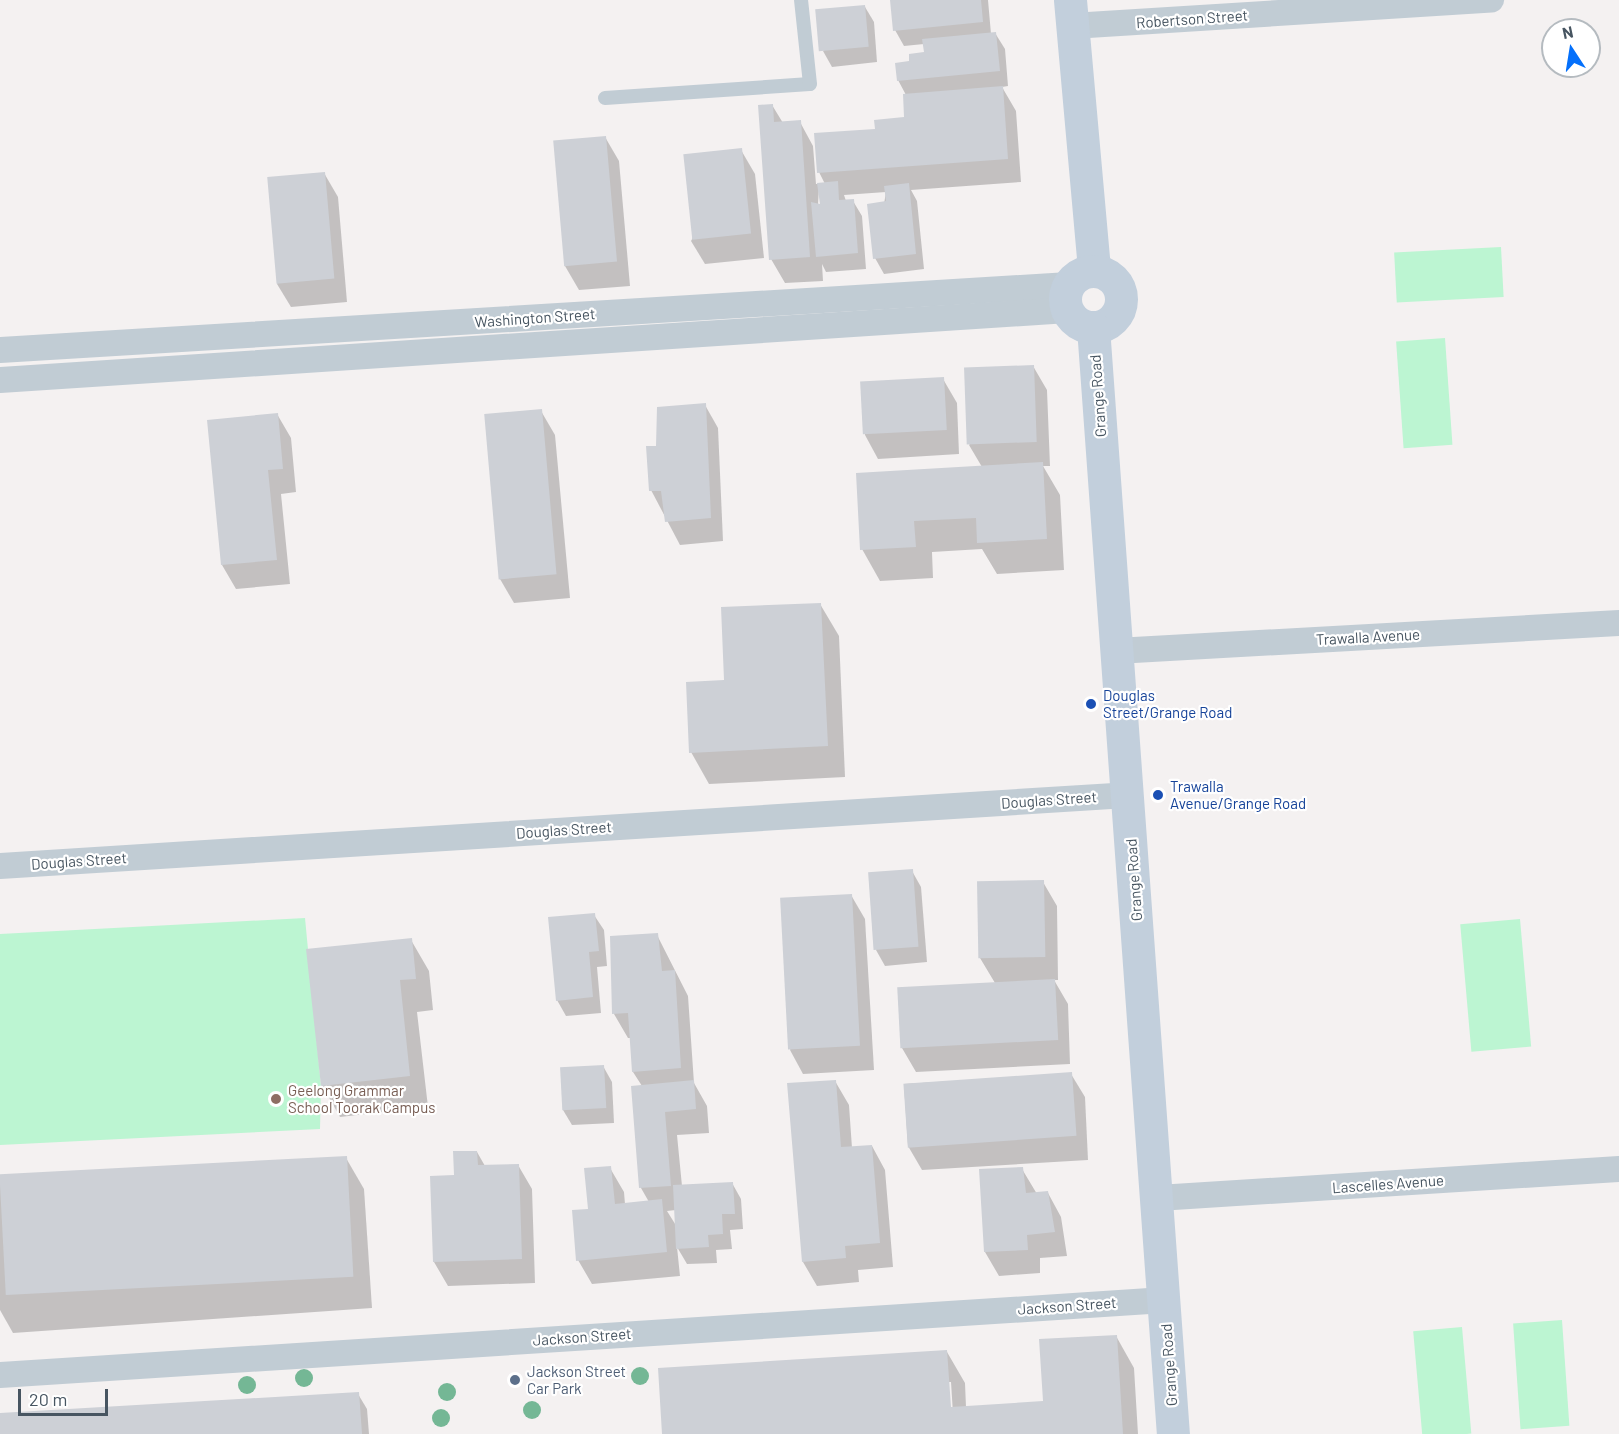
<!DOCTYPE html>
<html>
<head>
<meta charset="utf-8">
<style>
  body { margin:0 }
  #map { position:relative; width:1619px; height:1434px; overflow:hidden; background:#f4f1f1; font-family:Barlow,sans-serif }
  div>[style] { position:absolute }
  .green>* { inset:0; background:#bcf5d2; transform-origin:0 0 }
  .shadow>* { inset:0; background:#0003 }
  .building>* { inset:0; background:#cdd0d6; transform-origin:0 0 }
  .lane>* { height:14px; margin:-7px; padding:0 7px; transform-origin:7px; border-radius:7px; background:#c1ccd4 }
  .street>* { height:26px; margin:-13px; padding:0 13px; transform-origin:13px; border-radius:13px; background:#c1ccd4 }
  .secondary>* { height:33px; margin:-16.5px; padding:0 16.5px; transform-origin:16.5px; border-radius:16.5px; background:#c2cfdc }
  .secondary>.ring { margin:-16.5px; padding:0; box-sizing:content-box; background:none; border:33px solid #c2cfdc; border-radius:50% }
  .trees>* { width:18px; height:18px; margin:-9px; border-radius:50%; background:#74b795 }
  .dots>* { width:16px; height:16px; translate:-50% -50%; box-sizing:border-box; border:3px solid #fff; border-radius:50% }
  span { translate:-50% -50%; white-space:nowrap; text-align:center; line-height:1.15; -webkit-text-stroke:4.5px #fff; paint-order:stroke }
  .street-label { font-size:15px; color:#475561 }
  .transit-label { font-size:15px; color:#164399 }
  .left { translate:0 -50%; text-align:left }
  .education-label { font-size:15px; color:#785e54 }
  .service-label { font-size:15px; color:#4e5e75 }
  .north { position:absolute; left:1541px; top:18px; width:60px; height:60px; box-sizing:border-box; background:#fff; border:2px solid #b5bbc0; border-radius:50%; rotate:348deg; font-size:16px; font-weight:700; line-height:24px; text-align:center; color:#475561 }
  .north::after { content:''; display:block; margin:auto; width:21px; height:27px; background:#0470fb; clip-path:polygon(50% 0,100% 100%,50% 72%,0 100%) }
  .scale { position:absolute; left:18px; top:1389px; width:90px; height:27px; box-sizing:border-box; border:3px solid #475561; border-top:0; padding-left:8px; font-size:18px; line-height:21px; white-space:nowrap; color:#475561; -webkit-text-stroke:4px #fff; paint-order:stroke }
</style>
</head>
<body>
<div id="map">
  <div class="green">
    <div style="left:1501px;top:247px;width:50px;height:107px;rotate:87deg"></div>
    <div style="left:1445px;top:338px;width:107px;height:49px;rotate:86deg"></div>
    <div style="clip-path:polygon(305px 918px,321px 1086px,320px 1129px,0 1145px,0 934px)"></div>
    <div style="left:1520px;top:919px;width:128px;height:60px;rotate:85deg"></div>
    <div style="left:1562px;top:1320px;width:106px;height:49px;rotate:86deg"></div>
    <div style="left:1462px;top:1327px;width:107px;height:49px;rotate:85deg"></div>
  </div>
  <div class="shadow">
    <div style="clip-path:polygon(evenodd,892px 0,988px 0,991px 34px,995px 33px,1005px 49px,1008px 86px,1002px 87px,1016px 111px,1021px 182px,911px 190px,917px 201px,924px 269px,884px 274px,875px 258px,886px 192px,844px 195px,846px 201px,853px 201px,862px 216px,866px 269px,826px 272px,822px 264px,823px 281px,785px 283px,771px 259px,772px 105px,783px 123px,800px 122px,813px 146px,816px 184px,825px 184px,819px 172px,877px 130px,906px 119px,906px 95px,898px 80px,911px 62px,925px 53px,924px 44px,904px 46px,895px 30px,892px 0,819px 186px,822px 206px,818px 205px,819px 186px)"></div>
    <div style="clip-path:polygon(865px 7px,874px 22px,877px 62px,832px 67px,823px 51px)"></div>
    <div style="clip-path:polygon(605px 137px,619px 161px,630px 286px,579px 290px,565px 266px)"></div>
    <div style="clip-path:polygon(741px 150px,755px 174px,764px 258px,705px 264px,691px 241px)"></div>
    <div style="clip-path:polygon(324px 173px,338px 197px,347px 302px,291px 307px,277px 284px)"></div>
    <div style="clip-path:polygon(1033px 366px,1047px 390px,1050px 466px,1043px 466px,1060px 495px,1064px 570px,997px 574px,982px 549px,932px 552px,933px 578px,880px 581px,862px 549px,982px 467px,969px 445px)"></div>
    <div style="clip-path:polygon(943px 379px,957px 403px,959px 454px,878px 459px,865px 435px,862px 383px)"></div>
    <div style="clip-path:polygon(705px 405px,718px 428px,723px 541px,680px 545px,651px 490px)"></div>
    <div style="clip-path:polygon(541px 411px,555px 435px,570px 598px,514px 603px,500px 579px)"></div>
    <div style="clip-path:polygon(277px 414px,291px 438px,296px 492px,281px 494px,290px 584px,236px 589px,222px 565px)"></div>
    <div style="clip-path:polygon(820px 604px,839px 636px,845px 777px,709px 784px,691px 752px)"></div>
    <div style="clip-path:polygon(912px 871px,921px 887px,927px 962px,885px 966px,876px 950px)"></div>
    <div style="clip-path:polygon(1043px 882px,1057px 906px,1058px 980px,1054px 980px,1068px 1004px,1070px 1064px,916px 1072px,902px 1048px,995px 983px,980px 958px)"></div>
    <div style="clip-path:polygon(851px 895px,865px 919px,874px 1070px,803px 1074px,790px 1050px)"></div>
    <div style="clip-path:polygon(594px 915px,604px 930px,607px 966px,597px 967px,601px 1013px,566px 1016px,557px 1000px)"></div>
    <div style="clip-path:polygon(evenodd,657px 935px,688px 996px,694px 1083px,707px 1106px,709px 1133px,677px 1135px,682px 1186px,732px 1183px,741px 1199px,743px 1229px,730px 1230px,732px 1249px,716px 1250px,717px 1263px,687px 1264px,677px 1247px,680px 1276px,592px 1284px,578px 1260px,590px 1210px,610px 1168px,624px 1192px,625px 1204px,649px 1202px,641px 1188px,633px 1087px,642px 1086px,633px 1072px,631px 1038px,628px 1038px,614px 1014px,611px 937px,657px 935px,676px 1210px,677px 1227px,667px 1211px,676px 1210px)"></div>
    <div style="clip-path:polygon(411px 940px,429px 971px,433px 1010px,417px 1012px,428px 1107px,340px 1117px,322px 1085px)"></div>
    <div style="clip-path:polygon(603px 1066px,612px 1082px,614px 1123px,572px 1125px,563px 1110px)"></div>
    <div style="clip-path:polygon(1071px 1074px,1085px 1097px,1088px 1160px,922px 1170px,908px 1146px,904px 1084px)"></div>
    <div style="clip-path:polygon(835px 1081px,849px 1105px,852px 1148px,872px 1146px,885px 1170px,893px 1267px,858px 1270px,859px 1282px,817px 1286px,803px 1262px)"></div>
    <div style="clip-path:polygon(477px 1152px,485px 1166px,518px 1165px,532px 1189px,535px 1283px,448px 1286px,434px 1262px,431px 1177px,455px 1176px)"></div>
    <div style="clip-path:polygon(346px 1158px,364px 1189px,372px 1308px,13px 1333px,0 1310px,0 1181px)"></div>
    <div style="clip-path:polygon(1022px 1169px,1037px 1194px,1048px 1193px,1061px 1217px,1067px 1256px,1040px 1258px,1040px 1273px,999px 1276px,985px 1252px)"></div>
    <div style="clip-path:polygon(evenodd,1116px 1336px,1134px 1368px,1138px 1434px,664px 1434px,947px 1352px,965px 1383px,966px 1407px,1044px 1403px,1116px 1336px,948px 1382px,951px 1382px,953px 1414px,950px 1414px,948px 1382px)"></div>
    <div style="clip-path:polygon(358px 1394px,367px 1409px,369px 1434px,0 1434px,0 1414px)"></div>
  </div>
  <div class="building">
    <div style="clip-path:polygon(890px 0,981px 0,983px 22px,893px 31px)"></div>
    <div style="left:865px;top:5px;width:42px;height:50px;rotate:85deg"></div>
    <div style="clip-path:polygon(996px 32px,1000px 71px,897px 81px,895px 63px,909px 61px,909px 54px,924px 52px,922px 39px)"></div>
    <div style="clip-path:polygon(1003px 86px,1008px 159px,817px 173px,814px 133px,875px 129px,874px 120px,904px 117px,903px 94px)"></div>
    <div style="clip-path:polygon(773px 104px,774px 122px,801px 120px,810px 257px,769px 260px,758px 105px)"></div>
    <div style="left:606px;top:136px;width:126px;height:53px;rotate:85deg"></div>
    <div style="left:742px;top:148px;width:86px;height:59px;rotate:84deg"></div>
    <div style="left:325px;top:172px;width:107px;height:58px;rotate:85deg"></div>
    <div style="clip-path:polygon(838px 181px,839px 200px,854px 199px,858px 253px,816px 257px,811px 202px,820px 204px,817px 183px)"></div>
    <div style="clip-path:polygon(909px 183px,916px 254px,873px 259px,867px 204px,886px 201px,884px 186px)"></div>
    <div style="left:1034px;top:365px;width:77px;height:70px;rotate:88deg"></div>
    <div style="left:944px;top:377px;width:53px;height:84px;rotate:87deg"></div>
    <div style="clip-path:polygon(706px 403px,711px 518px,665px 522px,661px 491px,649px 491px,646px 446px,656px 446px,657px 407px)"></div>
    <div style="left:542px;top:409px;width:166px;height:58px;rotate:85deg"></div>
    <div style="clip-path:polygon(278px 413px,283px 469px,268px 470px,277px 560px,221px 565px,207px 420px)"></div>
    <div style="clip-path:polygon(1043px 462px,1047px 539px,977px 543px,976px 518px,914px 521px,916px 547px,860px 550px,856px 473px)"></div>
    <div style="clip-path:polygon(821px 603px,828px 746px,689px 753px,686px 682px,724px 680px,721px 607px)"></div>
    <div style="left:913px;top:869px;width:78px;height:45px;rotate:86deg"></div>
    <div style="left:1044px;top:880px;width:77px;height:67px;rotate:89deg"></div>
    <div style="left:852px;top:894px;width:152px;height:72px;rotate:87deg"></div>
    <div style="clip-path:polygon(595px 913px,599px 951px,589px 952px,593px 997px,556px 1001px,548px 917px)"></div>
    <div style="clip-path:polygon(658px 933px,662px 971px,675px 970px,681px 1068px,632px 1072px,628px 1013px,612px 1014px,610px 936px)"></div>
    <div style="clip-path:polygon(412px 938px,416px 979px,400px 980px,410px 1076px,321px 1086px,306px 949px)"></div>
    <div style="left:1055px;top:979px;width:61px;height:158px;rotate:87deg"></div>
    <div style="left:604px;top:1065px;width:43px;height:44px;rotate:87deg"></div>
    <div style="left:1072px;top:1072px;width:64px;height:169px;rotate:86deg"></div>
    <div style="clip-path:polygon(694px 1080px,696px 1109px,665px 1112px,671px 1186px,639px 1188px,631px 1086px)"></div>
    <div style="clip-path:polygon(836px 1080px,841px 1147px,872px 1145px,880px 1243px,845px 1246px,846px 1258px,802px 1262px,787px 1083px)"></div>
    <div style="clip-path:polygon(453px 1151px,477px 1151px,478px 1165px,519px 1164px,522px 1259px,433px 1262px,430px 1176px,454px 1175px)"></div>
    <div style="left:347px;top:1156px;width:121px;height:348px;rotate:87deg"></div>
    <div style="clip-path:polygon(611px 1166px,615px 1204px,662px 1199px,667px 1252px,576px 1261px,572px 1210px,588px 1209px,584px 1168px)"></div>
    <div style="clip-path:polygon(1023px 1167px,1026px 1193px,1048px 1191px,1055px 1232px,1027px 1235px,1028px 1250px,984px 1252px,979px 1169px)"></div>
    <div style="clip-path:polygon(733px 1182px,735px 1214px,722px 1214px,723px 1234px,708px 1235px,709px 1247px,676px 1249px,673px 1185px)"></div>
    <div style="clip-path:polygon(1117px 1335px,1123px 1434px,662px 1434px,658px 1368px,947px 1350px,951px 1407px,1043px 1401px,1039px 1339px)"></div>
    <div style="clip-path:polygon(359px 1392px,362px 1434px,0 1434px,0 1413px)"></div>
  </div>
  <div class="lane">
    <div style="left:605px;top:98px;width:205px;rotate:-3.9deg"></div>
    <div style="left:810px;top:84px;width:84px;rotate:-96.1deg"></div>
  </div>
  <div class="street">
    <div style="left:1072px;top:26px;width:420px;rotate:-3.6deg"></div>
    <div style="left:0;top:350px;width:1071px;rotate:-3.48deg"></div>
    <div style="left:0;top:380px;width:1070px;rotate:-3.75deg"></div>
    <div style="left:1116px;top:651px;width:504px;rotate:-3.19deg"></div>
    <div style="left:0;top:866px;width:1129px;rotate:-3.6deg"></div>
    <div style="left:1158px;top:1198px;width:462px;rotate:-3.6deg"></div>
    <div style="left:0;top:1375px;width:1167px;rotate:-3.68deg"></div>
  </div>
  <div class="secondary">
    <div style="left:1070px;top:0;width:272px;rotate:84.9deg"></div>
    <div class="ring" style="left:1065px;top:271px;width:23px;height:23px"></div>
    <div style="left:1093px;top:327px;width:1110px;rotate:85.87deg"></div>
  </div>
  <div class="trees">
    <div style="left:640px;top:1376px"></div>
    <div style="left:304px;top:1378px"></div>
    <div style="left:247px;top:1385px"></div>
    <div style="left:447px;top:1392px"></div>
    <div style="left:532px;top:1410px"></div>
    <div style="left:441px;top:1418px"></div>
  </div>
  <div class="dots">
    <div style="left:1091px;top:704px;background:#1a4fb4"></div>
    <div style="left:1158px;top:795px;background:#1a4fb4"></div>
    <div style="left:276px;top:1099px;background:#8d6e63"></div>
    <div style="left:515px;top:1380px;background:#5c6f8a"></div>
  </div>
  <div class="street-label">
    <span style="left:1192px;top:19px;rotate:-4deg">Robertson Street</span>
    <span style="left:535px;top:318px;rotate:-4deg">Washington Street</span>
    <span style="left:1098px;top:396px;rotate:-94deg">Grange Road</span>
    <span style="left:1368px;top:637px;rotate:-3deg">Trawalla Avenue</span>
    <span style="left:1049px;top:800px;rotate:-4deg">Douglas Street</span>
    <span style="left:564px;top:830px;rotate:-4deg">Douglas Street</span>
    <span style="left:79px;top:861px;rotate:-4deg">Douglas Street</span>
    <span style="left:1134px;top:880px;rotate:-94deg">Grange Road</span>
    <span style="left:1388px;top:1184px;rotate:-4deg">Lascelles Avenue</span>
    <span style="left:1067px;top:1306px;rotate:-4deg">Jackson Street</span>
    <span style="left:582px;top:1337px;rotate:-4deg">Jackson Street</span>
    <span style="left:1169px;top:1365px;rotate:-94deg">Grange Road</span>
  </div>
  <div class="transit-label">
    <span class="left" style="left:1103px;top:704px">Douglas<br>Street/Grange Road</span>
    <span class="left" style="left:1170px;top:795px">Trawalla<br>Avenue/Grange Road</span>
  </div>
  <div class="education-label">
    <span class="left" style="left:288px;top:1099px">Geelong Grammar<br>School Toorak Campus</span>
  </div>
  <div class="service-label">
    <span class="left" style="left:527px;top:1380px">Jackson Street<br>Car Park</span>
  </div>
  <div class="north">N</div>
  <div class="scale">20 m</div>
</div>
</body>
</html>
